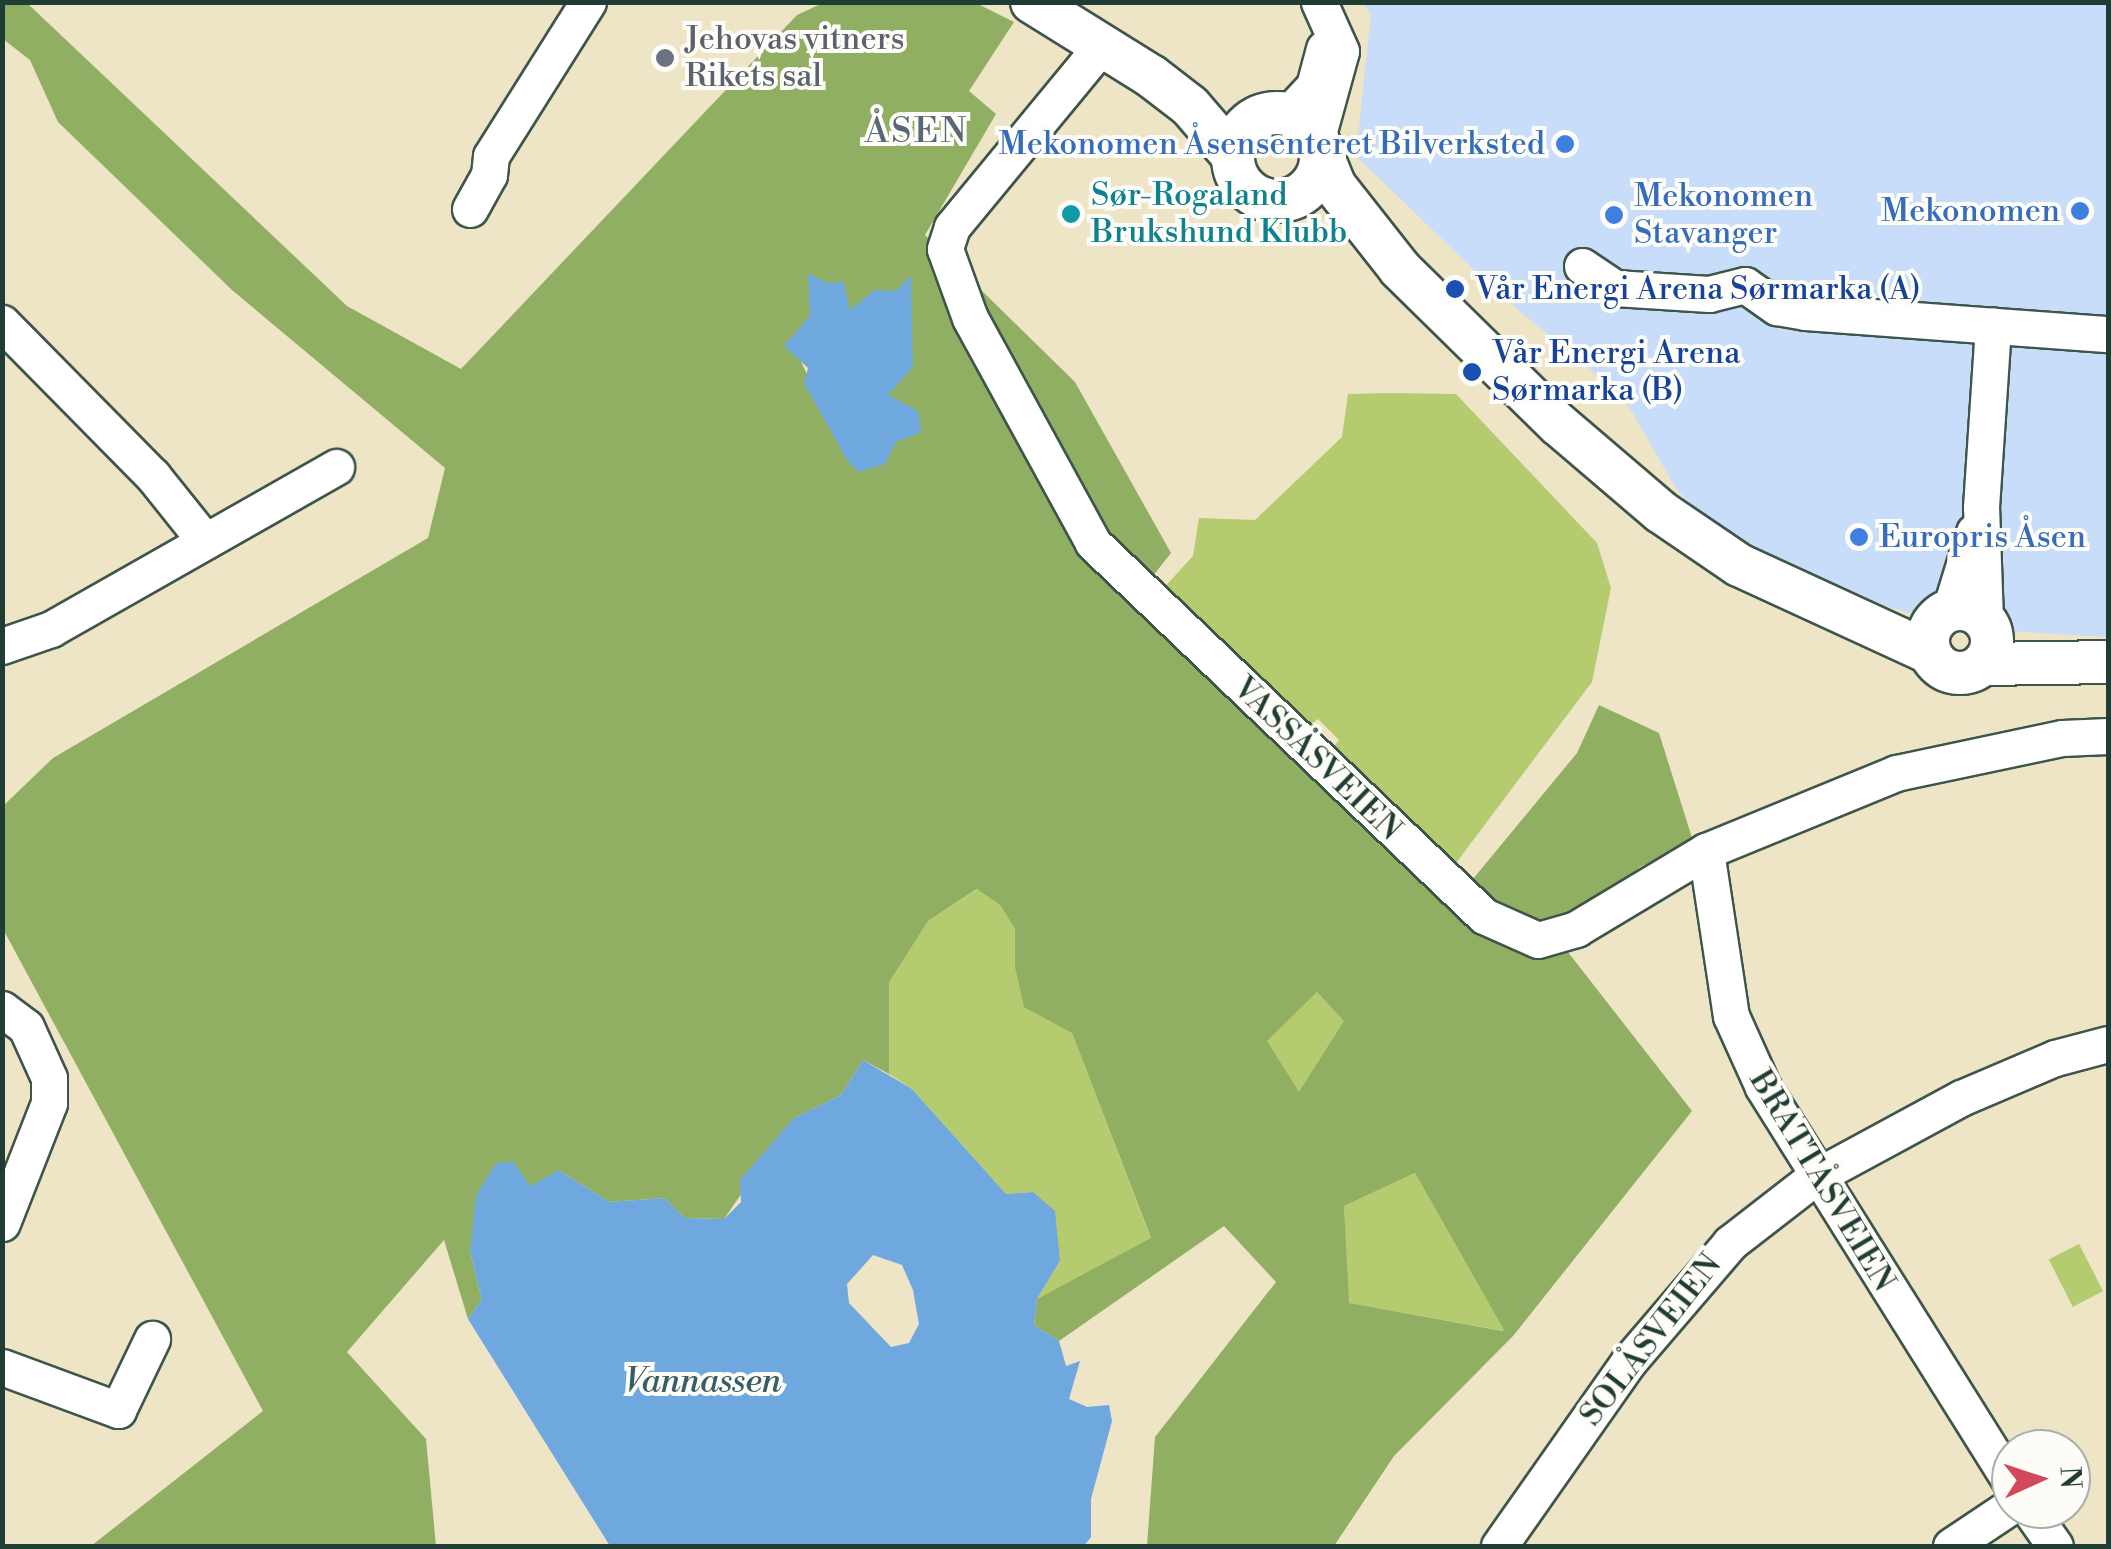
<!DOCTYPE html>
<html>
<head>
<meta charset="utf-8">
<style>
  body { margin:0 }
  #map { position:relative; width:2111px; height:1549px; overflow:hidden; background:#eee4c6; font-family:"Libre Bodoni",serif }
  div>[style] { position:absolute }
  .built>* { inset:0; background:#c7ddf9 }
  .green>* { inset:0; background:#b5cb6f; transform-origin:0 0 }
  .forest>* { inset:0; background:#90af62 }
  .water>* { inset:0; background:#6ea8de }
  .roads { filter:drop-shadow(2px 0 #3e564a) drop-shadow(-2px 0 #3e564a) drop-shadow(0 2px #3e564a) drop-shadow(0 -2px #3e564a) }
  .minor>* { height:35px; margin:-17.5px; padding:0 17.5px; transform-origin:17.5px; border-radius:17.5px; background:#fff }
  .major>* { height:42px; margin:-21px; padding:0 21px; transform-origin:21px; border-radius:21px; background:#fff }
  .major>.ring { margin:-21px; padding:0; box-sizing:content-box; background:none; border:42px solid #fff; border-radius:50% }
  .dots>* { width:28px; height:28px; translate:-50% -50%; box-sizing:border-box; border:5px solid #fdfcf7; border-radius:50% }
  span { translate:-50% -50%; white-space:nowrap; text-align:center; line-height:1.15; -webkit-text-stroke:8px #fdfcf7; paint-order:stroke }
  .worship-label { font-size:32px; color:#5b616d }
  .left { translate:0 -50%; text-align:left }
  .shop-label { font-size:32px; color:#366cbe }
  .right { translate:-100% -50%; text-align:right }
  .culture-label { font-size:32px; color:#0d838f }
  .transit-label { font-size:32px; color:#164399 }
  .street-label { font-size:32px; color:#1f3d34 }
  .neighbourhood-label { font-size:35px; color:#586876; letter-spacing:2.5px }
  .water-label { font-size:35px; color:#375d67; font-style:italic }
  .frame { position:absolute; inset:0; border:5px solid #1f3d34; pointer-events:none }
  .north { position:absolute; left:1991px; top:1429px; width:100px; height:100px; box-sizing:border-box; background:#fdfcf7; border:2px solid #a4b0a9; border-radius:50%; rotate:87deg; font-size:28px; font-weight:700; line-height:40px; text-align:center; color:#1f3d34 }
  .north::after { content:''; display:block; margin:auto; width:35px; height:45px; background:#d1495b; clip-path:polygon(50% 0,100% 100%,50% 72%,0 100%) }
</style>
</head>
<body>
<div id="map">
  <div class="built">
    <div style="clip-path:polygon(1363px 3px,2108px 3px,2108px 637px,1959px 628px,1883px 605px,1775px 558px,1705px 517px,1677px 490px,1624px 398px,1499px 294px,1356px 156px,1371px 14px)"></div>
  </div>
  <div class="green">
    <div style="clip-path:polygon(1390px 393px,1456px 394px,1597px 543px,1611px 588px,1592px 682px,1456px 863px,1324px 759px,1339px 740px,1318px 719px,1307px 727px,1161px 591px,1193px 556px,1199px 518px,1255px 520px,1342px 437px,1348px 394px)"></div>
    <div style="clip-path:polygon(978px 889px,1000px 905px,1015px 929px,1015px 967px,1072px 1033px,1151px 1239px,1037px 1299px,1060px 1261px,1033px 1192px,1006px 1194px,912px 1089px,889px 1074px,888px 982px,928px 921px)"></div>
    <div style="clip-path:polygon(1317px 992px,1345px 1021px,1299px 1093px,1266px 1041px)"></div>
    <div style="clip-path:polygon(1415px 1173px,1505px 1331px,1348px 1303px,1344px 1206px)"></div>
    <div style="left:2079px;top:1244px;width:53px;height:34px;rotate:63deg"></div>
  </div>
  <div class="forest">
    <div style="clip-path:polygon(evenodd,3px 3px,27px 3px,347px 306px,461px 369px,797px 15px,823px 3px,976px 3px,1014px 22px,969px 91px,996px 114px,925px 235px,1075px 382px,1171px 553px,1134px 600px,1468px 885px,1577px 753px,1599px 705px,1659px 733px,1693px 841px,1640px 867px,1601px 902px,1546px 924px,1692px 1111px,1513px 1336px,1394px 1456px,1334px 1546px,1147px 1546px,1155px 1437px,1276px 1282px,1224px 1226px,1059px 1341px,1034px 1325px,1037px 1299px,1151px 1238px,1072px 1033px,1024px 1007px,1015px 967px,1015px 929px,1000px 905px,977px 889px,928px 921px,889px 982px,889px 1074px,863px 1060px,841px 1095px,794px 1118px,724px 1219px,685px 1218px,664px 1198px,609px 1202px,559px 1170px,470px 1252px,482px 1299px,468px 1319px,444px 1240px,347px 1352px,426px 1439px,436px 1546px,91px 1546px,263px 1411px,3px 929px,3px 806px,53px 758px,428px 538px,445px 468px,232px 290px,58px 122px,30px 60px,3px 39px,3px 3px,910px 277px,888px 395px,847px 460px,797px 353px,810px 316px,850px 311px,896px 292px,910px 277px,3px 3px,1317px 992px,1344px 1021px,1299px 1092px,1267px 1041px,1317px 992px,3px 3px,1415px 1173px,1504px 1330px,1503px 1331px,1349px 1303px,1344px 1206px,1415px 1173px)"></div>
  </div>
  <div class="water">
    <div style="clip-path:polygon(808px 273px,827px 283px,844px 282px,850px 310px,875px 290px,896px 291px,911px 275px,913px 367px,888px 395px,918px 411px,921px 432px,896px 442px,885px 464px,858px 472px,847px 460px,804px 383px,808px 368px,784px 346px,810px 316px)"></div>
    <div style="clip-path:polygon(evenodd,863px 1060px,912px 1089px,1006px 1194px,1033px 1192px,1055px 1211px,1060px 1261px,1037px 1299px,1034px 1325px,1059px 1341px,1066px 1366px,1080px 1361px,1069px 1399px,1087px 1407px,1109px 1405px,1112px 1421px,1091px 1499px,1091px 1537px,1084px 1546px,610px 1546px,468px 1319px,482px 1299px,470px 1252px,476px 1196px,496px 1163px,514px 1162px,530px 1186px,559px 1170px,609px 1202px,664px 1198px,685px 1218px,724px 1219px,741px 1202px,740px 1180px,794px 1118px,841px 1095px,863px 1060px,873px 1255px,902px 1265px,913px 1290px,919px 1324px,909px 1343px,891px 1347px,849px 1303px,847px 1284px,873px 1255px)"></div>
  </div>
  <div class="roads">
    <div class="minor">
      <div style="left:1102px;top:45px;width:236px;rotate:129.5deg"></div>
      <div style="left:952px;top:227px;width:23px;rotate:108deg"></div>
      <div style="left:945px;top:249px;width:73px;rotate:70.1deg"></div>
      <div style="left:970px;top:318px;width:256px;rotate:61.3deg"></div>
      <div style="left:1093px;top:543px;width:540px;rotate:43.65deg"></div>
      <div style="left:1484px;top:916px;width:59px;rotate:24deg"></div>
      <div style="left:1538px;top:940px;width:40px;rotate:-16deg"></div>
      <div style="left:1576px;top:929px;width:152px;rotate:-31deg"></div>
      <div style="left:1706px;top:851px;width:205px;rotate:-22.3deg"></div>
      <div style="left:1896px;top:773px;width:170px;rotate:-11.9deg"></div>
      <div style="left:2062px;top:738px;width:46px;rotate:-2.5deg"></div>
      <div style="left:1288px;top:114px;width:38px;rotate:-47deg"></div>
      <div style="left:1314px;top:86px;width:39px;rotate:-75deg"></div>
      <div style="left:1317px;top:138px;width:90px;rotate:-74.6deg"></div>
      <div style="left:1341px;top:51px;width:54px;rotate:-114.2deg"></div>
      <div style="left:470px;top:209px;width:39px;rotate:-61deg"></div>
      <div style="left:489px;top:175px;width:19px;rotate:-84deg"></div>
      <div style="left:491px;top:156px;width:182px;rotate:-57.8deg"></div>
      <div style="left:1582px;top:266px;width:40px;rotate:34deg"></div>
      <div style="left:1615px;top:288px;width:94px;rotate:3.7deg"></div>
      <div style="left:1709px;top:294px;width:37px;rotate:-14deg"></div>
      <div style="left:1745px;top:285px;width:39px;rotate:35deg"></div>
      <div style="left:1777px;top:307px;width:29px;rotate:10deg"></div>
      <div style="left:1806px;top:312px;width:303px;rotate:4.2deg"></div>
      <div style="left:2px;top:323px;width:215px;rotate:45.4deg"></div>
      <div style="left:153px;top:476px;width:83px;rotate:51.3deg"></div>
      <div style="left:1950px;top:610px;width:82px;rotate:-72.9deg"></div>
      <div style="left:1985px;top:620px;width:113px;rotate:-92deg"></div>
      <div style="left:1981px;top:507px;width:182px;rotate:-86.2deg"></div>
      <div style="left:2px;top:646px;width:52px;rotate:-19.1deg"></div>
      <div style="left:51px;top:629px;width:328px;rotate:-29.6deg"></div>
      <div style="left:1706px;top:851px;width:167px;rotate:81.4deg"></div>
      <div style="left:1731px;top:1016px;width:78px;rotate:65.7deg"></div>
      <div style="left:1763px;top:1087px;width:466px;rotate:57.9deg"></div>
      <div style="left:2px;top:1009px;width:30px;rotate:37deg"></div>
      <div style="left:26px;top:1027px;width:56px;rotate:65.7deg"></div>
      <div style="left:49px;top:1078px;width:25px;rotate:90deg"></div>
      <div style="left:49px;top:1103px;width:129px;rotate:111.4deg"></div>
      <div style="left:2px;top:1367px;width:124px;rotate:20.3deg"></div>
      <div style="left:118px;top:1410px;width:79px;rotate:-64.4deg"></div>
      <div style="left:2029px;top:1509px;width:45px;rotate:54.9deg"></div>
      <div style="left:1499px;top:1546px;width:226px;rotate:-54.9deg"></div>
      <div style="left:1629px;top:1361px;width:155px;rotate:-49.4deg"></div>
      <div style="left:1730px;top:1243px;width:108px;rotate:-37.8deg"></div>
      <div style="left:1815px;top:1177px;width:166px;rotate:-28.4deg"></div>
      <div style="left:1961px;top:1098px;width:102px;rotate:-23.1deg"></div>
      <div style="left:2055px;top:1058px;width:55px;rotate:-14.8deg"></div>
      <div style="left:1951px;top:1546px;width:72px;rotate:-33.7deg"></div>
    </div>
    <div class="major">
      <div style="left:1032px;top:2px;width:140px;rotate:31.9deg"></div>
      <div style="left:1151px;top:76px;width:49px;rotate:37.6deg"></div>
      <div style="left:1190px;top:106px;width:66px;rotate:49.3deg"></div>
      <div class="ring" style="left:1233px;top:113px;width:46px;height:46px"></div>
      <div style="left:1321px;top:152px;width:35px;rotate:68deg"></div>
      <div style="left:1334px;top:185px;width:107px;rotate:51.8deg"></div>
      <div style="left:1400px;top:269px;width:221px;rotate:44.5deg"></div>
      <div style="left:1558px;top:424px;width:135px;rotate:40.5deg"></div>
      <div style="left:1661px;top:512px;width:94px;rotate:34.2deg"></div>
      <div style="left:1739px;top:565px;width:210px;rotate:24.7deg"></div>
      <div class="ring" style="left:1928px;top:609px;width:22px;height:22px"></div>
      <div style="left:1984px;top:664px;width:124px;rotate:-0.9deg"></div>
    </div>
  </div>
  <div class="dots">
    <div style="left:665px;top:58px;background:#6b7280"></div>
    <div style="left:1565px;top:144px;background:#3f7fe0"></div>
    <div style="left:2080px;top:211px;background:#3f7fe0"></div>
    <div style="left:1071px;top:214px;background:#0f9aa8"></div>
    <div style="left:1614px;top:215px;background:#3f7fe0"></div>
    <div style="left:1455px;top:289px;background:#1a4fb4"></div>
    <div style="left:1472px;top:372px;background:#1a4fb4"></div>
    <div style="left:1859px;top:537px;background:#3f7fe0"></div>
  </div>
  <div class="worship-label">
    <span class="left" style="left:685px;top:58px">Jehovas vitners<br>Rikets sal</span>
  </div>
  <div class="shop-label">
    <span class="right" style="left:1545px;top:144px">Mekonomen Åsensenteret Bilverksted</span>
    <span class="left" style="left:1634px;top:215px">Mekonomen<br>Stavanger</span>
    <span class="right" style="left:2060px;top:211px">Mekonomen</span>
    <span class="left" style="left:1879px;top:537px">Europris Åsen</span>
  </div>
  <div class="culture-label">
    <span class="left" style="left:1091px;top:214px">Sør-Rogaland<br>Brukshund Klubb</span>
  </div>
  <div class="transit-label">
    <span class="left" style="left:1475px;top:289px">Vår Energi Arena Sørmarka (A)</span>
    <span class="left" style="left:1492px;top:372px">Vår Energi Arena<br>Sørmarka (B)</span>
  </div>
  <div class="street-label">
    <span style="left:1317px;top:759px;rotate:44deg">VASSÅSVEIEN</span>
    <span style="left:1822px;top:1181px;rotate:59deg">BRATTÅSVEIEN</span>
    <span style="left:1651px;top:1340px;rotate:-52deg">SOLÅSVEIEN</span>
  </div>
  <div class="neighbourhood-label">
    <span style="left:917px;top:132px">ÅSEN</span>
  </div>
  <div class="water-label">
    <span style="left:703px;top:1382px">Vannassen</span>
  </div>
  <div class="frame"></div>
  <div class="north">N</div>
</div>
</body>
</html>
